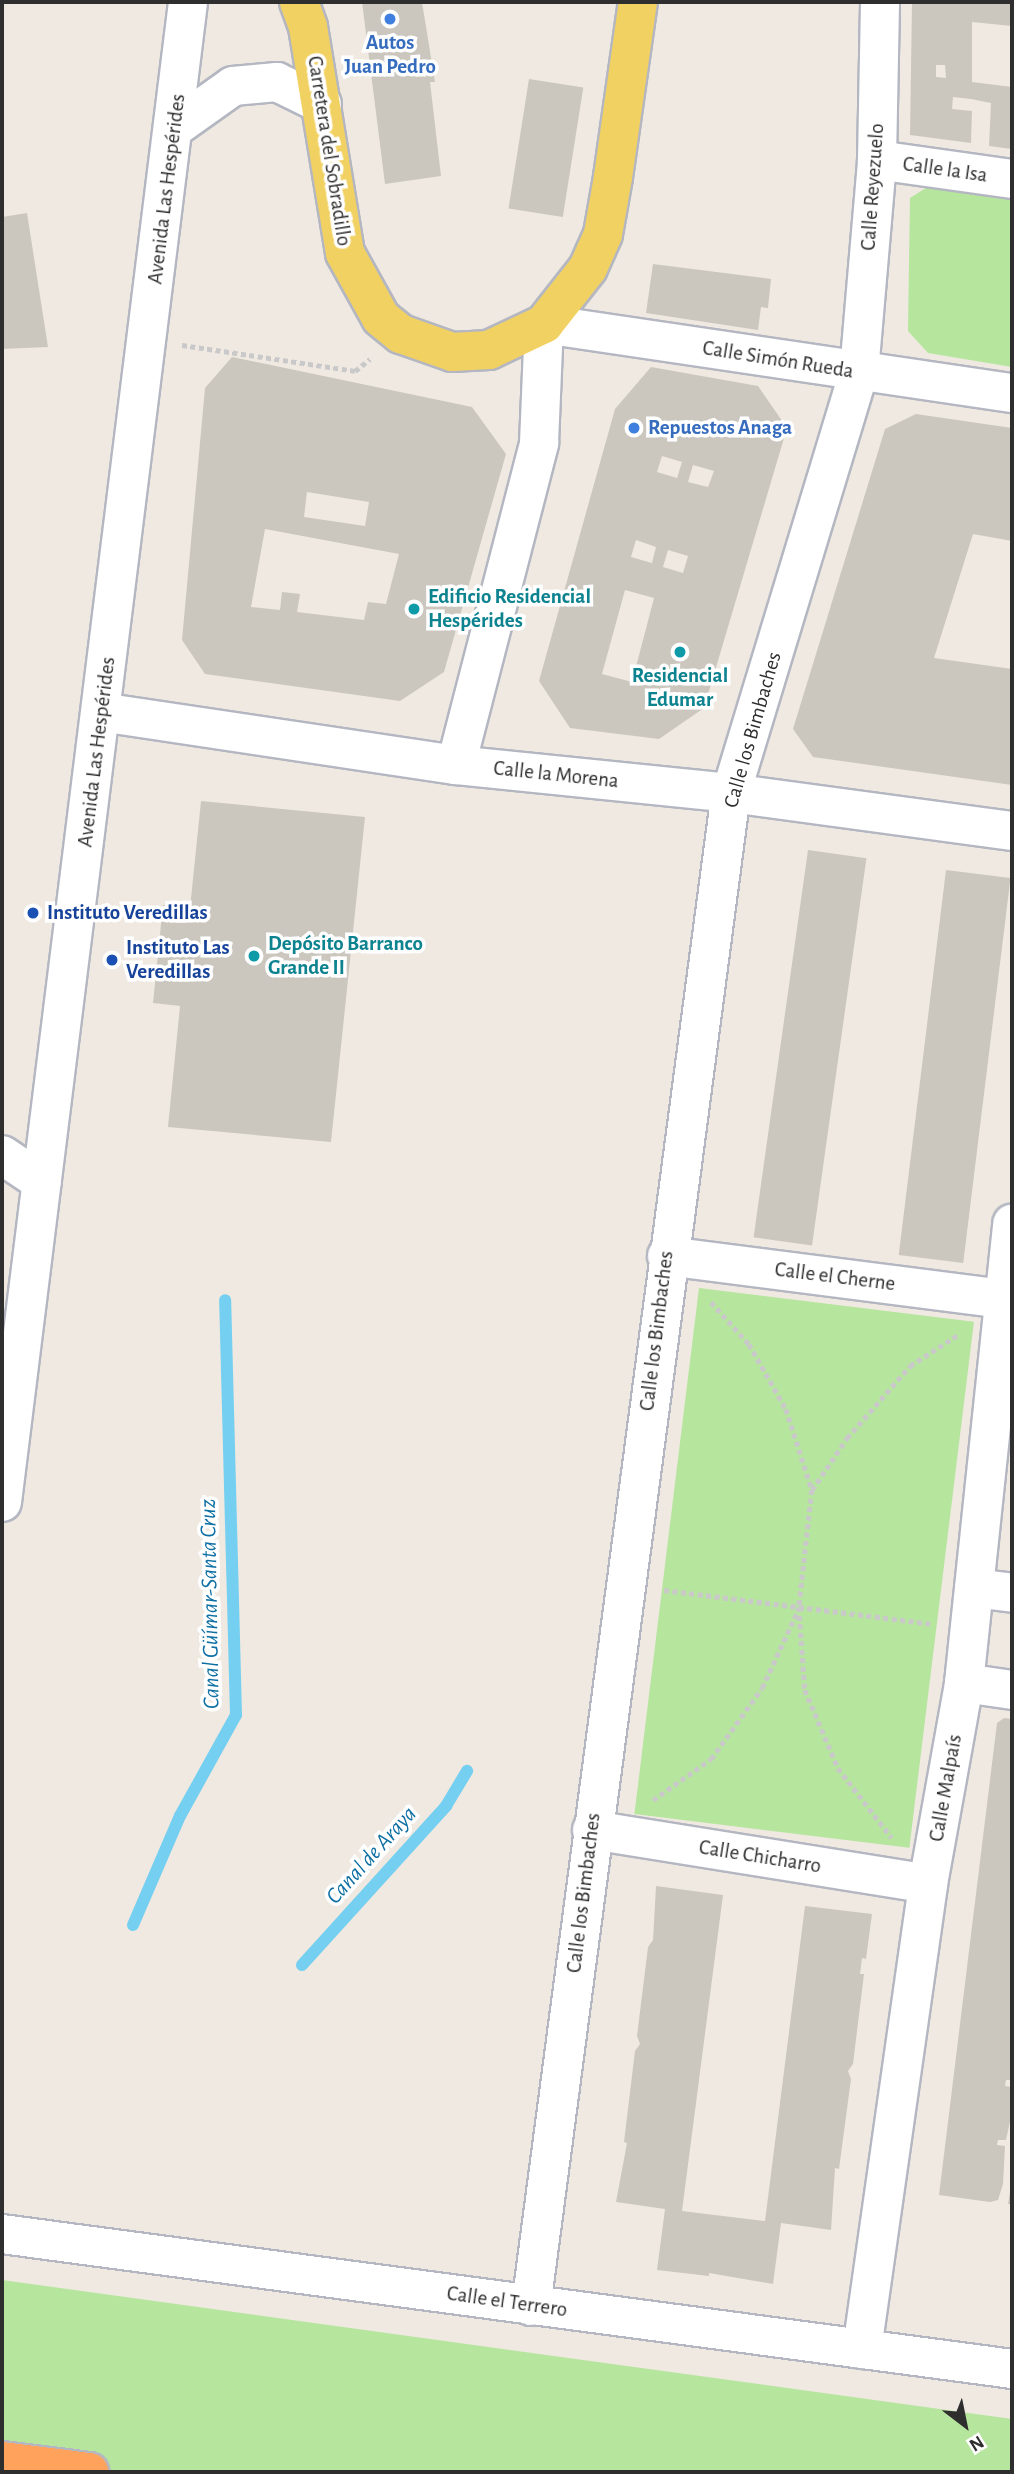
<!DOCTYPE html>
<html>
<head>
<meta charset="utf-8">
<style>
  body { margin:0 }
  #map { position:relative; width:1014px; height:2474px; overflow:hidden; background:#efe9e1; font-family:"Alegreya Sans",sans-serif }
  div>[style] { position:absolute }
  .green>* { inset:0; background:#b6e59e; transform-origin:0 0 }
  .stream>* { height:12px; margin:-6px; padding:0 6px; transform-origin:6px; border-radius:6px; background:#75cff0 }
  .building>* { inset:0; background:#cbc7bf; transform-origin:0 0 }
  .path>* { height:4.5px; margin-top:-2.25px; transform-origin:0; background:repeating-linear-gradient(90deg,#c9c9c9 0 5px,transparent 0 8.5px) }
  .roads { filter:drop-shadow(2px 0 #b4b7c1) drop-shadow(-2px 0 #b4b7c1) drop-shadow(0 2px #b4b7c1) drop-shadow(0 -2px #b4b7c1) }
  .minor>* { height:38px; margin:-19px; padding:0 19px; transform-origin:19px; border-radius:19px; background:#fff }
  .major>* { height:38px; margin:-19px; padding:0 19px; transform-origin:19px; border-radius:19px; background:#f2d163 }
  .highway>* { height:38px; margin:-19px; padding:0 19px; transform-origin:19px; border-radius:19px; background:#ffa35c }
  .dots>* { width:19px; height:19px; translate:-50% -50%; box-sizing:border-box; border:4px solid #fff; border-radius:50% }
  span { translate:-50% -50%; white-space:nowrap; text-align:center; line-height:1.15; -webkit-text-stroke:7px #fff; paint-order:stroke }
  .shop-label { font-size:21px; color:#366cbe; font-weight:700 }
  .left { translate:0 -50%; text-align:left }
  .street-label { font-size:21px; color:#2e2e2e }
  .culture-label { font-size:21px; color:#0d838f; font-weight:700 }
  .transit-label { font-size:21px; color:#164399; font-weight:700 }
  .water-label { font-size:23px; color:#0d6fa3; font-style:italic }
  .frame { position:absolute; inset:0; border:4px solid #2e2e2e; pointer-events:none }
  .north { position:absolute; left:930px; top:2390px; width:70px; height:70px; -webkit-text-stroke:5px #fff; paint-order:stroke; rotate:148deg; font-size:19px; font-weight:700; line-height:28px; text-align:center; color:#2e2e2e }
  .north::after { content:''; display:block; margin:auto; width:24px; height:32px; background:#2e2e2e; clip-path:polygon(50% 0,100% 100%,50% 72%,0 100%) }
</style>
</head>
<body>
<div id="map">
  <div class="green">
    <div style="clip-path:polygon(929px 186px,1012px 199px,1012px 367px,928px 353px,908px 331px,910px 198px)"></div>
    <div style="left:699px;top:1288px;width:277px;height:530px;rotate:7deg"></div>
    <div style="clip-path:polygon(2px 2280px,1012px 2419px,1012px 2472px,2px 2472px)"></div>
  </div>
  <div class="stream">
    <div style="left:133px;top:1925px;width:119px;rotate:-66.7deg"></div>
    <div style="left:180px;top:1816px;width:115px;rotate:-61deg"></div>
    <div style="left:236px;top:1715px;width:415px;rotate:-91.5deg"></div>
    <div style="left:302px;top:1965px;width:215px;rotate:-47.8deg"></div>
    <div style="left:446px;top:1806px;width:41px;rotate:-59deg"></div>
  </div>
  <div class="building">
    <div style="clip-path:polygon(362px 2px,422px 2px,435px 82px,430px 82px,441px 176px,385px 184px)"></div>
    <div style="clip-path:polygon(evenodd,912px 2px,1012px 2px,1012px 26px,972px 22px,972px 82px,1012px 87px,1012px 149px,989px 146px,991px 103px,971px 99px,953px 97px,952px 109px,972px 111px,971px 143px,910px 135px,912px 2px,936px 65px,945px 65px,946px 78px,936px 77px,936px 65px)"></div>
    <div style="left:529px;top:79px;width:55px;height:131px;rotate:9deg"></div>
    <div style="clip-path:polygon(27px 213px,48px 347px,2px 349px,2px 217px)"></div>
    <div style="clip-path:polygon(653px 264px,771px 279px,768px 308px,761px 307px,758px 330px,646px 313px)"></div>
    <div style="clip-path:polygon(evenodd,232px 357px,472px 407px,506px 454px,444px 672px,400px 701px,205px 674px,182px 640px,205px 388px,232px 357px,307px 492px,369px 502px,365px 526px,304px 517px,307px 492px,232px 357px,265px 529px,399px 554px,386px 604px,368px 602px,364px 620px,297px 612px,300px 594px,282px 592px,280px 610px,251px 607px,265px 529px)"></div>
    <div style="clip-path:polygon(evenodd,651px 367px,758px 386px,787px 428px,704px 708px,659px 739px,570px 728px,539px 681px,615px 409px,651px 367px,662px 456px,682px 462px,677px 478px,657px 472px,662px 456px,651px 367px,693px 465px,714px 471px,708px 487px,688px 482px,693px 465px,651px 367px,636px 540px,656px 547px,652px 563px,631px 557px,636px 540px,651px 367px,668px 550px,688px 556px,683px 573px,663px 567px,668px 550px,651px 367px,625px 590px,654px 598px,632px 682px,602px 674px,625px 590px)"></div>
    <div style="clip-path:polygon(916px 414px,1012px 428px,1012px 541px,973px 534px,934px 658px,1012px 669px,1012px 785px,813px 757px,793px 729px,885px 429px)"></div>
    <div style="clip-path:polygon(201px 801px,365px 817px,331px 1142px,168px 1127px,180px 1006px,153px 1003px,163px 905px,190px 908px)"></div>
    <div style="left:808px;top:850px;width:59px;height:391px;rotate:8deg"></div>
    <div style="left:946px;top:870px;width:65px;height:388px;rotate:7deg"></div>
    <div style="clip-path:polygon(1004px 1718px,1012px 1719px,1012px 2080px,1006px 2080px,1005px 2086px,1012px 2087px,1012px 2112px,1006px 2140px,998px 2140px,997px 2145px,1005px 2146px,1003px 2184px,998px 2200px,990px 2202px,939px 2195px,997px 1723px)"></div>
    <div style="clip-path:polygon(656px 1886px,723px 1895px,682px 2211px,765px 2221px,805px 1906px,872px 1914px,866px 1959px,862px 1958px,860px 1974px,864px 1974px,853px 2064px,848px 2071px,851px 2079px,839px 2169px,835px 2168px,831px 2230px,781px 2223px,773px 2284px,709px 2273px,709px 2276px,657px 2270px,665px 2209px,616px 2202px,627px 2143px,624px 2142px,635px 2051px,640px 2044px,637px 2036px,648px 1947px,653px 1940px)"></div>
    <div style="clip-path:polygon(1011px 2186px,1012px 2187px,1012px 2204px,1008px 2204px)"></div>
  </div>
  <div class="path">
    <div style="left:182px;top:345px;width:175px;rotate:8.5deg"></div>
    <div style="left:355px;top:371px;width:19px;rotate:-39deg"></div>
    <div style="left:711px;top:1302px;width:57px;rotate:47.9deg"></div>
    <div style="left:749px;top:1344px;width:75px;rotate:60.4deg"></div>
    <div style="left:786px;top:1409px;width:85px;rotate:72.2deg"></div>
    <div style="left:812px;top:1490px;width:118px;rotate:96.3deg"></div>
    <div style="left:799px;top:1607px;width:83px;rotate:85.9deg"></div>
    <div style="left:805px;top:1690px;width:85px;rotate:67.1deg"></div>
    <div style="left:838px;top:1768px;width:88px;rotate:52.4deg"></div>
    <div style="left:812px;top:1490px;width:63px;rotate:-56.1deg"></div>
    <div style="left:847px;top:1438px;width:96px;rotate:-48.8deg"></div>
    <div style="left:910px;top:1366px;width:59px;rotate:-33.1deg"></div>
    <div style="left:664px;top:1590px;width:271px;rotate:7.2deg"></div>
    <div style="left:653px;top:1800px;width:71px;rotate:-35.3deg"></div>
    <div style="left:711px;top:1759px;width:87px;rotate:-54.3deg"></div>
    <div style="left:762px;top:1688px;width:88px;rotate:-65.2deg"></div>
  </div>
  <div class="roads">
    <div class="minor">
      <div style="left:174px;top:128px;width:72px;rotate:-35.4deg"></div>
      <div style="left:233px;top:86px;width:44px;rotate:-5.2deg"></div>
      <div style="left:277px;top:82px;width:50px;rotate:26.1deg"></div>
      <div style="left:877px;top:160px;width:136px;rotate:8deg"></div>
      <div style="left:101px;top:712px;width:359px;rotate:8.5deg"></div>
      <div style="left:456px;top:765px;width:276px;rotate:5.8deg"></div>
      <div style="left:731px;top:793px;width:284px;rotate:7.7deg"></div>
      <div style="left:456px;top:765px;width:333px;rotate:-75.5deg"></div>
      <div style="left:539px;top:443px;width:119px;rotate:-87.6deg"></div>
      <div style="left:544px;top:324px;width:473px;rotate:8.4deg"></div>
      <div style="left:2px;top:1155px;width:48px;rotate:34deg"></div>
      <div style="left:667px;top:1256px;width:339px;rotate:7.3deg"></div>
      <div style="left:2px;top:1502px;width:1511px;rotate:-82.93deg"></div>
      <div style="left:974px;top:1588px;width:38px;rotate:7deg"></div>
      <div style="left:964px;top:1683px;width:49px;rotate:8.3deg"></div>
      <div style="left:592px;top:1830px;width:340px;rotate:9.1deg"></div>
      <div style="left:2px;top:2234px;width:1019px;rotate:7.61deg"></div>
      <div style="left:531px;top:2306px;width:1526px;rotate:-82.47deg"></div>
      <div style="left:731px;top:793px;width:440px;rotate:-73.1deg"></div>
      <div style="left:859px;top:372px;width:213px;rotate:-85.1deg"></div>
      <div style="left:877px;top:160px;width:158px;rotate:-88.9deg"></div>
      <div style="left:862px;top:2349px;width:470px;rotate:-81.9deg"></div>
      <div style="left:928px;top:1884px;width:204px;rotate:-79.8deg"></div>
      <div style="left:964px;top:1683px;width:462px;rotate:-84deg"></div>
    </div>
    <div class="major">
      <div style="left:299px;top:2px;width:27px;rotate:70deg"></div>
      <div style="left:308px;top:27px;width:229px;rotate:80.7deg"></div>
      <div style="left:345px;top:253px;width:74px;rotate:61deg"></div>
      <div style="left:381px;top:318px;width:26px;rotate:39deg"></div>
      <div style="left:401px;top:334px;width:54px;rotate:19.4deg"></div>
      <div style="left:452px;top:352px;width:37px;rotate:-3deg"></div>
      <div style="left:489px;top:350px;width:61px;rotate:-25.3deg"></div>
      <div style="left:544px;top:324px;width:71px;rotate:-51.8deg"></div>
      <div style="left:588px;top:268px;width:37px;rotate:-66deg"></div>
      <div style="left:603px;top:234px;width:58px;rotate:-80deg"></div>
      <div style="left:613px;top:177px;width:177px;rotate:-81.9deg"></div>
    </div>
    <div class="highway">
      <div style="left:2px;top:2461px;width:88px;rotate:7.2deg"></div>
    </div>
  </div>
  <div class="dots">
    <div style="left:390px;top:19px;background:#3f7fe0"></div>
    <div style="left:634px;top:428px;background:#3f7fe0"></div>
    <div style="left:414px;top:609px;background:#0f9aa8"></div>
    <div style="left:680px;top:652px;background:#0f9aa8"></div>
    <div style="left:33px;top:913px;background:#1a4fb4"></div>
    <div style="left:254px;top:956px;background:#0f9aa8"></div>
    <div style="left:112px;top:960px;background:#1a4fb4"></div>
  </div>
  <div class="shop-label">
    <span style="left:390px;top:55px">Autos<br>Juan Pedro</span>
    <span class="left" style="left:648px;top:428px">Repuestos Anaga</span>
  </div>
  <div class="street-label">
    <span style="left:329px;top:151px;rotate:81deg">Carretera del Sobradillo</span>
    <span style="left:945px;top:170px;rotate:8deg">Calle la Isa</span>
    <span style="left:873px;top:187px;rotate:-86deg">Calle Reyezuelo</span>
    <span style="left:167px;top:189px;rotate:-83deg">Avenida Las Hespérides</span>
    <span style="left:778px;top:360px;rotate:9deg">Calle Simón Rueda</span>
    <span style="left:753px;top:730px;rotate:-74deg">Calle los Bimbaches</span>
    <span style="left:97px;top:752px;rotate:-83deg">Avenida Las Hespérides</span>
    <span style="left:556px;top:775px;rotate:6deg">Calle la Morena</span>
    <span style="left:835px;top:1277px;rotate:7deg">Calle el Cherne</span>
    <span style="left:657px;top:1331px;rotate:-83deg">Calle los Bimbaches</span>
    <span style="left:946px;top:1788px;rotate:-80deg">Calle Malpaís</span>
    <span style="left:760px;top:1857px;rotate:9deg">Calle Chicharro</span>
    <span style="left:584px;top:1893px;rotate:-83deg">Calle los Bimbaches</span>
    <span style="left:507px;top:2302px;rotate:8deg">Calle el Terrero</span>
  </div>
  <div class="culture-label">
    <span class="left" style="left:428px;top:609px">Edificio Residencial<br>Hespérides</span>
    <span style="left:680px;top:688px">Residencial<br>Edumar</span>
    <span class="left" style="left:268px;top:956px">Depósito Barranco<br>Grande II</span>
  </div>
  <div class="transit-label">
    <span class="left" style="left:47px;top:913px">Instituto Veredillas</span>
    <span class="left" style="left:126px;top:960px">Instituto Las<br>Veredillas</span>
  </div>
  <div class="water-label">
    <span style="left:211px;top:1604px;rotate:-91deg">Canal Güímar-Santa Cruz</span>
    <span style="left:372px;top:1856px;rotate:-48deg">Canal de Araya</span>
  </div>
  <div class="frame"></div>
  <div class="north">N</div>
</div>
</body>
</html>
